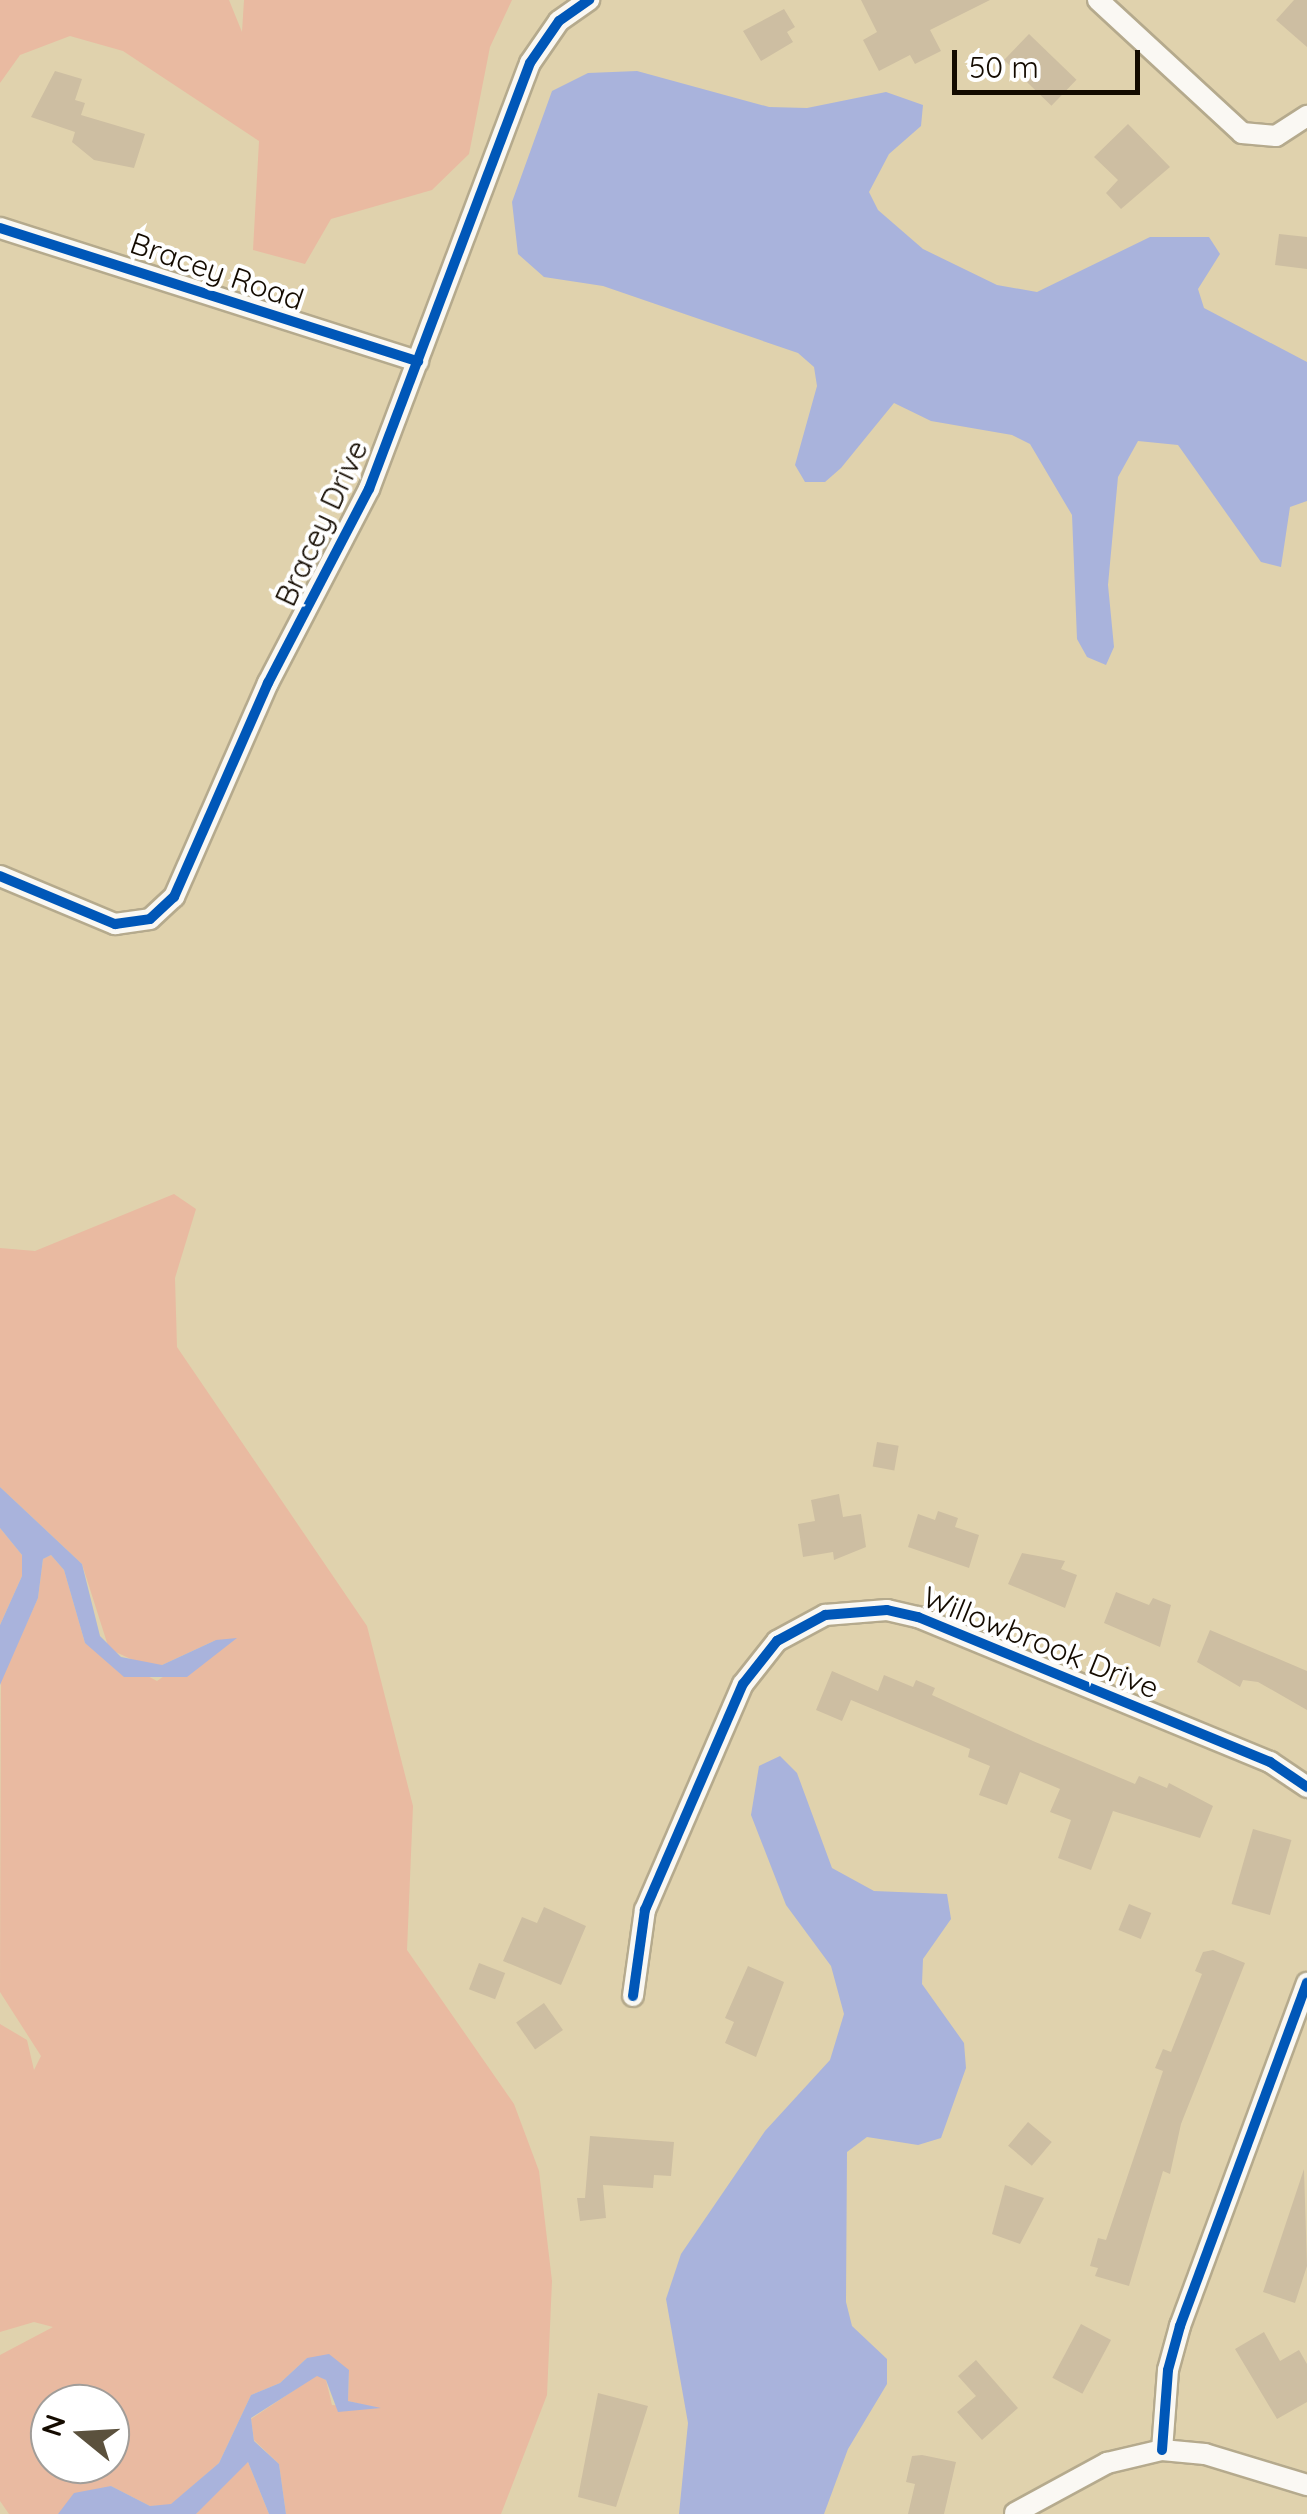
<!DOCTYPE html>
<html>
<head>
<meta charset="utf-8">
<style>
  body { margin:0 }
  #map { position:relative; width:1307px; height:2514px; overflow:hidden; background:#e0d2ad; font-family:Quicksand,sans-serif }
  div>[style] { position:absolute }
  .green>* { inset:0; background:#e9baa1 }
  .water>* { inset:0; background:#a9b3dc }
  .building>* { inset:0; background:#cdbea2; transform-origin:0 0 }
  .roads { filter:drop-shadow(2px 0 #b5aa8d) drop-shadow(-2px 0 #b5aa8d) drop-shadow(0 2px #b5aa8d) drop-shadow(0 -2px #b5aa8d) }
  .minor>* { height:20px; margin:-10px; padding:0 10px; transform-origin:10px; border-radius:10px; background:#faf8f3 }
  .cycleway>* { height:10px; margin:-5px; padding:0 5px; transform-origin:5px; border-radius:5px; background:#0057b8 }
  span { translate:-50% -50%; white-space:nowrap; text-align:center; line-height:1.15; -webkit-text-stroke:8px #fff; paint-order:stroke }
  .street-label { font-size:30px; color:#140b00 }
  .north { position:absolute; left:30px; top:2384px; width:100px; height:100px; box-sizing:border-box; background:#fff; border:2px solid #a19d99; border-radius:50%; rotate:288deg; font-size:28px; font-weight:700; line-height:40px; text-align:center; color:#140b00 }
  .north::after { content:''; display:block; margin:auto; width:35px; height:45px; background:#5b513d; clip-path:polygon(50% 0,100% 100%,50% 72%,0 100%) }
  .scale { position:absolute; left:952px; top:50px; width:188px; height:45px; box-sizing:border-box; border:5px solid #140b00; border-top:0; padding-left:12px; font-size:30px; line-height:35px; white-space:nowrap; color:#140b00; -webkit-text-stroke:8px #fff; paint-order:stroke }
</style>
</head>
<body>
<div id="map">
  <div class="green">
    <div style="clip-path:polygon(0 0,229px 0,242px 32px,244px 0,512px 0,490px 47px,469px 154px,432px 190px,331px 219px,305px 264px,253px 250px,259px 141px,123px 51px,70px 36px,20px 55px,0 83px)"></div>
    <div style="clip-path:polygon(evenodd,174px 1194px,196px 1209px,175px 1278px,177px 1347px,367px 1626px,413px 1806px,407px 1950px,514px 2104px,539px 2171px,552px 2281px,547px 2395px,501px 2514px,286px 2514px,279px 2464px,254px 2440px,251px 2419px,317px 2375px,326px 2380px,332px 2405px,377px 2408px,348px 2401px,349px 2370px,307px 2358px,280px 2383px,251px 2395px,219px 2463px,171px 2505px,150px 2506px,111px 2486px,58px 2514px,9px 2514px,0 2501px,0 2355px,53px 2327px,34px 2322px,0 2332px,0 2024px,27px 2040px,34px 2070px,41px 2056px,0 1992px,1px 1680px,38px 1598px,43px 1559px,51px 1555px,64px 1570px,85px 1643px,157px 1681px,216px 1640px,162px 1665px,144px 1665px,109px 1649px,82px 1564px,0 1487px,0 1248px,35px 1251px,174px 1194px,50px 2404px,110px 2404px,110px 2464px,50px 2464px,50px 2404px)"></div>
    <div style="clip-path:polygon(0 1528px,22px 1555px,22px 1576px,0 1625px)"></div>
    <div style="clip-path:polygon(248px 2462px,269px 2514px,196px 2514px,239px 2466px)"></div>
  </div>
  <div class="water">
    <div style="clip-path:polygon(637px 71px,769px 107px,807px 108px,886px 92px,923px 105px,921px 126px,889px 154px,869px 192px,878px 210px,923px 249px,997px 285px,1037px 292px,1150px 237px,1209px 237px,1220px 254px,1198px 289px,1204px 308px,1307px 362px,1307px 501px,1290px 507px,1281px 567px,1261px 562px,1178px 445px,1138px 441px,1118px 477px,1108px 585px,1114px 647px,1106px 665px,1087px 657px,1077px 639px,1072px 515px,1030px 444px,1012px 435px,931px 421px,894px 403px,841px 468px,825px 482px,805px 482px,795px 465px,817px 386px,814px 367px,798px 353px,603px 286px,544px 277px,518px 254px,512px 202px,552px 91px,588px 73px)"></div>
    <div style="clip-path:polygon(0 1487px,82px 1564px,100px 1636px,121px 1657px,162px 1665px,216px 1640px,237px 1638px,187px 1677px,124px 1677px,85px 1643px,64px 1570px,51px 1555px,43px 1559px,38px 1598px,0 1685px,0 1625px,22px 1576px,22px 1555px,0 1528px)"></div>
    <div style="clip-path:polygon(780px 1756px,797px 1773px,832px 1868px,874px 1891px,947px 1894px,951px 1919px,923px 1959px,922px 1984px,964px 2043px,966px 2068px,941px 2138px,918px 2145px,867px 2137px,847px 2152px,846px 2302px,852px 2326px,887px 2359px,887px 2384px,848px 2449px,824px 2514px,679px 2514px,688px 2423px,666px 2299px,681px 2254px,765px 2131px,830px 2060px,844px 2014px,831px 1966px,786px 1905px,751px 1815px,759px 1766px)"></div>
    <div style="clip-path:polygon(329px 2354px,349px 2370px,348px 2401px,381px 2408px,338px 2412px,326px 2380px,317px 2376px,251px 2418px,254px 2441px,279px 2464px,286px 2514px,269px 2514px,248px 2462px,196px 2514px,58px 2514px,74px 2493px,111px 2486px,150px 2506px,171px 2504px,219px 2463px,251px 2395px,280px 2383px,307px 2358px)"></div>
  </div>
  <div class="building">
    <div style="clip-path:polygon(861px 0,990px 0,930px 30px,941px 51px,915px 64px,910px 55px,879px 71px,863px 40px,877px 32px)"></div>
    <div style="clip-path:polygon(1294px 0,1307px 0,1307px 47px,1276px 20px)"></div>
    <div style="clip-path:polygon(784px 9px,795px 27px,787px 32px,793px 42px,761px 61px,743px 31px)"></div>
    <div style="left:1029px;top:34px;width:66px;height:36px;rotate:44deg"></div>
    <div style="clip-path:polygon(55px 71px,82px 79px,75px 100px,85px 103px,81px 115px,145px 134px,134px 168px,94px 160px,72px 142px,75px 132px,31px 117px)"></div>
    <div style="clip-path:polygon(1128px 124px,1170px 167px,1121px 209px,1106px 193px,1118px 180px,1094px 157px)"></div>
    <div style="clip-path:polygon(1279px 234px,1307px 237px,1307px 269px,1275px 265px)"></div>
    <div style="left:877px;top:1442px;width:22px;height:25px;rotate:10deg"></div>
    <div style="clip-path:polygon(839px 1494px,843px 1517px,861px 1514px,866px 1547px,834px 1560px,833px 1552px,803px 1557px,798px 1524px,815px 1521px,811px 1500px)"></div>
    <div style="clip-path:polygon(938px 1511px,958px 1518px,955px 1527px,979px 1535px,969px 1568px,908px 1547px,918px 1514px,935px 1520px)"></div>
    <div style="clip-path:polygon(1022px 1553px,1065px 1561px,1061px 1569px,1077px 1575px,1065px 1608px,1008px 1584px)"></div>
    <div style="clip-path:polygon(1116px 1592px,1149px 1605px,1153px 1598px,1171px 1605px,1160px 1647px,1104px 1623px)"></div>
    <div style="clip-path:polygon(1210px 1630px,1307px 1671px,1307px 1710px,1258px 1682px,1243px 1680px,1240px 1687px,1197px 1662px)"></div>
    <div style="clip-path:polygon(832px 1671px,878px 1691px,884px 1675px,913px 1687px,916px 1680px,935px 1688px,932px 1695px,1033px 1741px,1135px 1784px,1139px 1776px,1167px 1788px,1169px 1783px,1213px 1806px,1200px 1838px,1113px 1811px,1091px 1870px,1058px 1858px,1071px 1820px,1050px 1812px,1060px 1789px,1020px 1772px,1007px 1805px,979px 1795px,990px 1766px,968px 1757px,970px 1749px,851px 1700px,842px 1721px,816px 1710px)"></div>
    <div style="left:1253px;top:1829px;width:40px;height:78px;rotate:16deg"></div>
    <div style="left:1129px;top:1904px;width:24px;height:28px;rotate:22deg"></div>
    <div style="clip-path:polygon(544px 1907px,586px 1926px,561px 1985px,503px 1961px,522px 1917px,537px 1923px)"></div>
    <div style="clip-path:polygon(1213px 1950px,1245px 1963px,1181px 2124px,1170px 2174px,1163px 2171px,1129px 2286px,1095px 2276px,1098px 2268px,1090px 2266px,1098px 2238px,1106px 2240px,1163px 2071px,1155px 2068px,1163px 2049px,1171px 2052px,1202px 1974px,1195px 1971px,1203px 1952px)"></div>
    <div style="left:479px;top:1963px;width:28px;height:28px;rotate:21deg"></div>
    <div style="clip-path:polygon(748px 1966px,784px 1982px,756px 2057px,725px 2043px,734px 2022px,725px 2018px)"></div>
    <div style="left:544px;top:2003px;width:33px;height:34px;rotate:55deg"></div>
    <div style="left:1028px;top:2122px;width:31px;height:31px;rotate:40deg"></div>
    <div style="clip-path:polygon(590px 2136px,674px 2142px,671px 2176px,654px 2175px,653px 2188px,603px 2185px,606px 2218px,580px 2221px,577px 2198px,585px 2198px)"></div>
    <div style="clip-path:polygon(1304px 2169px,1307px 2266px,1295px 2303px,1263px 2292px)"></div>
    <div style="clip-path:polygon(1005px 2185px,1044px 2198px,1020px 2244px,992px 2234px)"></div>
    <div style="left:1081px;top:2324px;width:34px;height:61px;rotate:28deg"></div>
    <div style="clip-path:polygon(1264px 2332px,1280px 2361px,1299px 2350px,1307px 2364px,1307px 2402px,1277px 2419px,1235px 2349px)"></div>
    <div style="clip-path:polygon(976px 2360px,1018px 2408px,982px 2440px,957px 2412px,976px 2396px,958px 2376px)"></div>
    <div style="clip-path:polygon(598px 2393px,648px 2406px,616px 2507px,578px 2497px)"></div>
    <div style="clip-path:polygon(922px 2455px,956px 2462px,944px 2514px,908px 2514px,915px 2484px,906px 2482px,912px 2456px)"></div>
  </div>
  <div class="roads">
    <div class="minor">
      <div style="left:1098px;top:0;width:196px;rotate:42.7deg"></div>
      <div style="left:1242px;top:133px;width:34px;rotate:5deg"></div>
      <div style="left:1276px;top:136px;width:37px;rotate:-33deg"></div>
      <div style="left:0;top:228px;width:439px;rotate:17.7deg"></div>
      <div style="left:0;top:876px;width:125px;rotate:22.7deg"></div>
      <div style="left:115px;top:924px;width:35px;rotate:-8deg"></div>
      <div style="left:150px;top:919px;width:33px;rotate:-43deg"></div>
      <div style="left:174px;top:897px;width:234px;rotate:-66.3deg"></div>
      <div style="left:268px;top:683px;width:219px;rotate:-62.5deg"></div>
      <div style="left:369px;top:489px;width:455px;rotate:-69.3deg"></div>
      <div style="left:530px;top:63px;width:51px;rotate:-55.4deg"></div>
      <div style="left:559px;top:21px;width:37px;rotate:-35deg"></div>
      <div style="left:633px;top:1996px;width:87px;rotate:-82.1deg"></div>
      <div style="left:645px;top:1910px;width:246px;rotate:-66.6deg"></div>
      <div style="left:743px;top:1684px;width:55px;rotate:-51.7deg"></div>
      <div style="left:777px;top:1641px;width:55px;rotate:-28.4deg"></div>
      <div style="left:825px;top:1615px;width:62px;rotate:-4.6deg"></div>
      <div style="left:887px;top:1610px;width:32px;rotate:13deg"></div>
      <div style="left:918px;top:1617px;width:381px;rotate:22.4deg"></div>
      <div style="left:1270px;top:1762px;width:45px;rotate:34deg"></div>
      <div style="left:1162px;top:2450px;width:80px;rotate:-85.7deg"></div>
      <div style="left:1168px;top:2370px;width:46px;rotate:-74.7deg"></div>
      <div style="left:1180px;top:2326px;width:366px;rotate:-69.7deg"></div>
      <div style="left:1015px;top:2513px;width:105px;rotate:-28.5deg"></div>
      <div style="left:1107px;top:2463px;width:57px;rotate:-13.3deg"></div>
      <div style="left:1162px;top:2450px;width:43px;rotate:5.3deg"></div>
      <div style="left:1205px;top:2454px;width:107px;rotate:16.9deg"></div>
    </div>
  </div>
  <div class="cycleway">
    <div style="left:0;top:228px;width:439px;rotate:17.7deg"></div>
    <div style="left:0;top:876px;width:125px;rotate:22.7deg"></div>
    <div style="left:115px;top:924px;width:35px;rotate:-8deg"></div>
    <div style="left:150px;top:919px;width:33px;rotate:-43deg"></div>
    <div style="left:174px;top:897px;width:234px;rotate:-66.3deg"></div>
    <div style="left:268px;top:683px;width:219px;rotate:-62.5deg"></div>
    <div style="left:369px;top:489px;width:455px;rotate:-69.3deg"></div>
    <div style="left:530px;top:63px;width:51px;rotate:-55.4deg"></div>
    <div style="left:559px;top:21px;width:37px;rotate:-35deg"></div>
    <div style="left:633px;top:1996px;width:87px;rotate:-82.1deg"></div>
    <div style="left:645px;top:1910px;width:246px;rotate:-66.6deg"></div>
    <div style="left:743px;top:1684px;width:55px;rotate:-51.7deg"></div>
    <div style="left:777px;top:1641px;width:55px;rotate:-28.4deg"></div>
    <div style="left:825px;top:1615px;width:62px;rotate:-4.6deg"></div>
    <div style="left:887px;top:1610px;width:32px;rotate:13deg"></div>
    <div style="left:918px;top:1617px;width:381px;rotate:22.4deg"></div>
    <div style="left:1270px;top:1762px;width:45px;rotate:34deg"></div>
    <div style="left:1162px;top:2450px;width:80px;rotate:-85.7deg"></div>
    <div style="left:1168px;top:2370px;width:46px;rotate:-74.7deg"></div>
    <div style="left:1180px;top:2326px;width:366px;rotate:-69.7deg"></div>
  </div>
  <div class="street-label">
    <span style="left:217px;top:271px;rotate:19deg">Bracey Road</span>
    <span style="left:321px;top:523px;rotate:-65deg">Bracey Drive</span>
    <span style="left:1041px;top:1642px;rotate:22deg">Willowbrook Drive</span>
  </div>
  <div class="north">N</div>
  <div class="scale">50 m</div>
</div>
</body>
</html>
